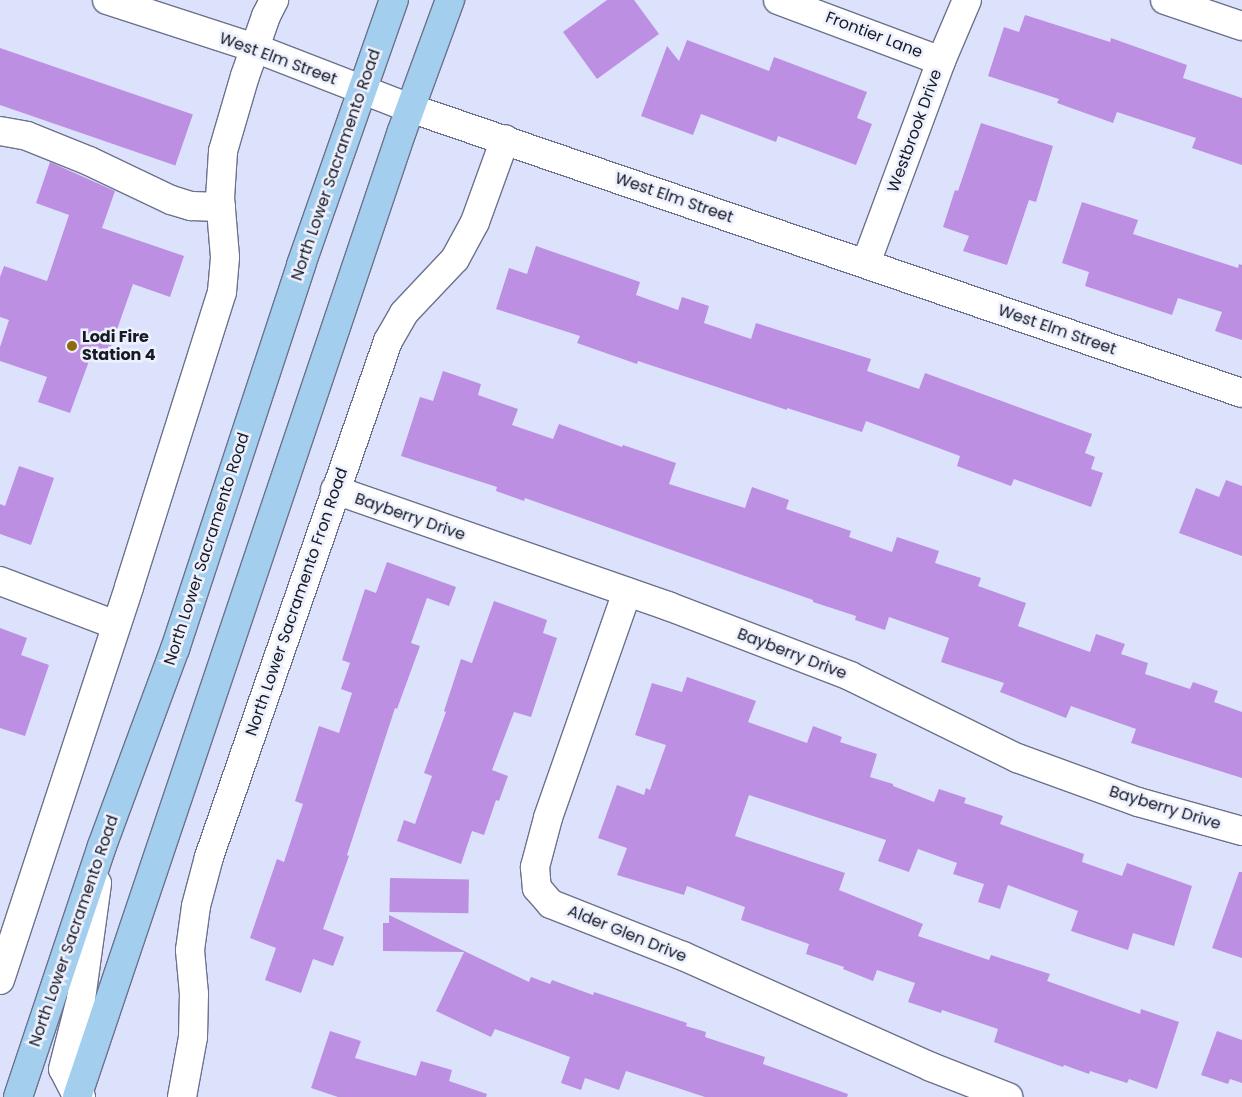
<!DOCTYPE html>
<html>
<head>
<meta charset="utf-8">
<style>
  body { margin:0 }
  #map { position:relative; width:1242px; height:1097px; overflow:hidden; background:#dce2fb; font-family:Poppins,sans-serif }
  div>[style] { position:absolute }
  .building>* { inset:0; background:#bc8fe3; transform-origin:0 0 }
  .roads { filter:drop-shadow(1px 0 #6c728d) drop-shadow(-1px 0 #6c728d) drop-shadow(0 1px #6c728d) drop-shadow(0 -1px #6c728d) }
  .minor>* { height:28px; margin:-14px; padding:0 14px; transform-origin:14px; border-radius:14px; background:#fff }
  .major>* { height:28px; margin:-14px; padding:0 14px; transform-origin:14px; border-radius:14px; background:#a3ceed }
  .dots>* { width:14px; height:14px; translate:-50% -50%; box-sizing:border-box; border:2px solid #edf0fd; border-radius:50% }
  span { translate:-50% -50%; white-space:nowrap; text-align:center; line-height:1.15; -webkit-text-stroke:5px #edf0fd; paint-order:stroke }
  .street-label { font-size:16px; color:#171924 }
  .poi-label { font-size:16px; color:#171924; font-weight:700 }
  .left { translate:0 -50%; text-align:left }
</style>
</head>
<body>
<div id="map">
  <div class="building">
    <div style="clip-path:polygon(607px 0,634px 0,659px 34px,597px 79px,563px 32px)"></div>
    <div style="clip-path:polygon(1025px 15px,1110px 42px,1111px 38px,1187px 65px,1183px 78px,1242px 98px,1242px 165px,1192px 148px,1196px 138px,1117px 112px,1113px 123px,1057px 103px,1059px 99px,988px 76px,1004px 27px,1019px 32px)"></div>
    <div style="clip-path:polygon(687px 40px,769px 71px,774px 57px,867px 92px,857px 118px,872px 124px,856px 165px,778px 136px,776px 142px,701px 114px,693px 135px,641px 116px,667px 46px,679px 61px)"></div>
    <div style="left:0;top:48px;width:204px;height:54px;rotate:19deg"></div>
    <div style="clip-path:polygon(981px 123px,1053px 146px,1036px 202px,1029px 200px,1007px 265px,963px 251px,969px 236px,943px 227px,955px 190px,958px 191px)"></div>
    <div style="clip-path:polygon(50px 162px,115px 191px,102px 228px,184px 256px,170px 297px,133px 284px,108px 355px,93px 350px,70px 413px,38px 402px,47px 377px,0 361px,0 347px,9px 320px,0 317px,0 277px,4px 266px,47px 281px,69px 215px,36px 203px)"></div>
    <div style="clip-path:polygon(1082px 202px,1138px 220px,1133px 234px,1238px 268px,1239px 264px,1242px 265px,1242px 340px,1215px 331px,1222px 312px,1178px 298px,1172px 315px,1085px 286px,1089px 272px,1062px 263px)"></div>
    <div style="clip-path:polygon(536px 246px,640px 282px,636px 295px,678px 310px,682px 297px,709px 306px,704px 323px,751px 339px,756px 323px,871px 359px,867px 371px,919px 389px,925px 373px,1092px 434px,1085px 453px,1095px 457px,1091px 469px,1103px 473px,1091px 507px,1014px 479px,1011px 486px,957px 466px,960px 456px,866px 421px,862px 432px,787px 408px,787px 410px,638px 361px,637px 364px,577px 343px,580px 336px,496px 309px,509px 268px,527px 274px)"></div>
    <div style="clip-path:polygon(443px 371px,481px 384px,478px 395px,518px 409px,512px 425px,553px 439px,559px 424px,622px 447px,623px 445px,676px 463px,669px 484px,745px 508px,752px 487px,789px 500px,786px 509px,851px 531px,849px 537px,892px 552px,897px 537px,939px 551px,935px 563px,981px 578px,978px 586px,1026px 603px,1018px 626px,1090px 652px,1096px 634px,1125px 644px,1121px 654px,1148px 663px,1145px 674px,1190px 689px,1193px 682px,1218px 691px,1214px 702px,1242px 712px,1242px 778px,1131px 743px,1136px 729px,1071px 706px,1066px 718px,1000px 692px,1004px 683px,941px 662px,949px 638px,889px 617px,885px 630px,855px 620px,856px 616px,813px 602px,813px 600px,525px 498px,524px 501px,496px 491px,497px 487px,401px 456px,420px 397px,433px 401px)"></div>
    <div style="clip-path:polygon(19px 466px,54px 478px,31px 545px,0 534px,0 504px,5px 506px)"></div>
    <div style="clip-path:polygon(1226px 480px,1242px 486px,1242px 556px,1179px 533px,1196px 488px,1219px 497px)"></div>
    <div style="clip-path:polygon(387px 562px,456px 587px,449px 606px,427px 598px,411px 643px,420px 646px,397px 709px,395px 708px,347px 855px,349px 856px,323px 929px,344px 937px,333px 966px,313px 959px,301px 993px,265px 980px,276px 948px,250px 938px,277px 859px,284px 862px,303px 804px,295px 801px,319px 726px,339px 733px,352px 693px,341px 689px,350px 663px,342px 660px,365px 589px,376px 593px)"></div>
    <div style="clip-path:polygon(494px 601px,547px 620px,543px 633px,557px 638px,531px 717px,514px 712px,492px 770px,508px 776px,499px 801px,496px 800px,484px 835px,472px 831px,461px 864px,397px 841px,404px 820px,415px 824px,432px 776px,424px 773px,446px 712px,444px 711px,461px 659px,472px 663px)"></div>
    <div style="clip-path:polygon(0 628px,27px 638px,21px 655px,49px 665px,25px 736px,0 728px)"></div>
    <div style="clip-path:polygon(687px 677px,756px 701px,748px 722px,807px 743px,813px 726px,842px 737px,840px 742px,877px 754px,870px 777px,893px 784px,893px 786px,934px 802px,939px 789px,966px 798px,964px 803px,1003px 816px,1000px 824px,1084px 854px,1082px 862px,1122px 876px,1127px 863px,1192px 886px,1174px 946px,1133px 933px,1128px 950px,1071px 931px,1078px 911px,1008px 885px,1000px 909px,978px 902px,984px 884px,953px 874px,957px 863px,918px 849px,909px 872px,878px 861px,886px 840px,749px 795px,735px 836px,845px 873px,839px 890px,923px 924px,918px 936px,989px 960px,991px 955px,1050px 974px,1047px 981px,1140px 1014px,1141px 1009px,1179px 1022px,1157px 1089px,1129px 1079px,1127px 1083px,1090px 1071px,1089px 1074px,1064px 1065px,1063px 1067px,994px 1042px,998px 1029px,942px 1010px,941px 1013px,908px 1002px,915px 983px,877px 970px,873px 981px,843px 969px,844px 967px,806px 954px,809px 944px,741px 920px,745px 907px,687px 886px,684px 895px,617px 875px,627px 848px,598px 838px,617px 785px,644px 795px,646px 788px,650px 790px,666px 745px,635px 735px,652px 683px,682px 692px)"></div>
    <div style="clip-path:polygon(1239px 872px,1242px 872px,1242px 958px,1212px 948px)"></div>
    <div style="left:390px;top:878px;width:79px;height:34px;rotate:1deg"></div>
    <div style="clip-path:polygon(389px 915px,529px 982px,531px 977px,550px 984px,552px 980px,593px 995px,594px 992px,687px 1023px,686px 1026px,706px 1032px,705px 1037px,765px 1057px,763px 1064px,848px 1094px,847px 1097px,705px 1097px,626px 1071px,619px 1090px,585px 1078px,581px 1090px,561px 1083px,570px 1057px,495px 1029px,491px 1037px,436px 1011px,464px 952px,383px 951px,383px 923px,389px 923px)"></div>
    <div style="clip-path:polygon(330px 1031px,361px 1041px,355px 1058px,416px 1076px,421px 1061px,452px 1070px,449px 1081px,487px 1094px,486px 1097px,338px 1097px,311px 1088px)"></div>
    <div style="clip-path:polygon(1217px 1031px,1242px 1040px,1242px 1083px,1230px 1079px,1228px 1084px,1201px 1075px)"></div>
  </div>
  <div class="roads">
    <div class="minor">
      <div style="left:107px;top:0;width:156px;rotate:18deg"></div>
      <div style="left:255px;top:48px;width:166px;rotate:21.2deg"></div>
      <div style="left:410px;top:108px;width:879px;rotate:18.91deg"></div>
      <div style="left:778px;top:0;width:174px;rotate:20.5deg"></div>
      <div style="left:1165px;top:0;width:81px;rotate:18.7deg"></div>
      <div style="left:0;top:131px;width:27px;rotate:10deg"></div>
      <div style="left:27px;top:136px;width:67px;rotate:22deg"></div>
      <div style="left:89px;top:161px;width:91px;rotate:25.4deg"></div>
      <div style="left:171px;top:200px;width:21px;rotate:17deg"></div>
      <div style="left:191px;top:206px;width:30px;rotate:2deg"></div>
      <div style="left:866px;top:263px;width:215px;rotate:-69.6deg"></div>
      <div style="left:941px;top:61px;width:66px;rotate:-66.9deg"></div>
      <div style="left:335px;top:490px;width:353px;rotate:19.2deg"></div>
      <div style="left:668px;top:606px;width:195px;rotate:21deg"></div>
      <div style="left:850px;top:676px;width:186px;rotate:26.2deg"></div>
      <div style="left:1017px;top:758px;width:129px;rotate:20deg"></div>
      <div style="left:1138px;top:802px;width:108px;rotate:15.6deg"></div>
      <div style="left:0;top:581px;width:124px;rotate:20.8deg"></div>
      <div style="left:627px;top:592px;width:239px;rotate:109.3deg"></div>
      <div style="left:548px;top:818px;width:51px;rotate:104.9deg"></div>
      <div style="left:535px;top:867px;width:21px;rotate:85deg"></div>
      <div style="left:537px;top:888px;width:21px;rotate:49deg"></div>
      <div style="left:551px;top:904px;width:142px;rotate:21.5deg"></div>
      <div style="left:683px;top:956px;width:272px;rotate:24.1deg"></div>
      <div style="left:931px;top:1067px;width:83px;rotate:21.3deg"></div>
      <div style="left:0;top:980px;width:414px;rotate:-71.8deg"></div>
      <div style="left:129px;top:587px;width:309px;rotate:-72.5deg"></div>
      <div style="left:222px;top:292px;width:35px;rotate:-85deg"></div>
      <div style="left:225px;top:257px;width:59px;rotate:-94.8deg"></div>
      <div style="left:220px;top:198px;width:47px;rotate:-86.3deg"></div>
      <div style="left:223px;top:151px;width:78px;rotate:-73.7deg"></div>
      <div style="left:245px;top:76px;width:64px;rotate:-70.7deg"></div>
      <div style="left:266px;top:16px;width:18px;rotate:-63deg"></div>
      <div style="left:81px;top:1097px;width:4px;rotate:-166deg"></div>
      <div style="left:77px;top:1096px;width:30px;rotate:-117deg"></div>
      <div style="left:63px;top:1069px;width:72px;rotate:-75.6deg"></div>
      <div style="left:81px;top:999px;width:117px;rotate:-82.1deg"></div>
      <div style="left:182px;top:1097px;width:61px;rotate:-79.6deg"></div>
      <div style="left:193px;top:1037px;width:43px;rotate:-88.7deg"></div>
      <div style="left:194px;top:994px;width:44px;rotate:-95.2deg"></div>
      <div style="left:190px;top:950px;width:44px;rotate:-82.2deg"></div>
      <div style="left:196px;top:906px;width:51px;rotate:-75.1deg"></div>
      <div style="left:209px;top:857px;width:546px;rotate:-70.87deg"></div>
      <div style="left:388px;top:341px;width:32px;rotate:-60deg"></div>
      <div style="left:404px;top:313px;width:74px;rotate:-46.6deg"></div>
      <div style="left:455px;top:259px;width:42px;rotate:-61.6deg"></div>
      <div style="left:475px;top:222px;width:88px;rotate:-70.1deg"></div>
    </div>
    <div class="major">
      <div style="left:18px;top:1097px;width:265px;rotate:-71.5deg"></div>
      <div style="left:102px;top:846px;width:210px;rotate:-69.7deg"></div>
      <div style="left:175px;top:649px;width:404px;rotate:-71.8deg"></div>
      <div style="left:301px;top:265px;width:281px;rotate:-70.7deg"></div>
      <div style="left:77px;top:1097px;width:1019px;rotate:-71.41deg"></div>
      <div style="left:402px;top:131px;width:140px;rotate:-69.9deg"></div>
    </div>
  </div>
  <div class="dots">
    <div style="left:72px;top:346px;background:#8f690d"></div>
  </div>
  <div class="street-label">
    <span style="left:874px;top:35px;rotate:21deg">Frontier Lane</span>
    <span style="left:278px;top:59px;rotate:20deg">West Elm Street</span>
    <span style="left:915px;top:131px;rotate:-70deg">Westbrook Drive</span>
    <span style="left:336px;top:165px;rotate:-71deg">North Lower Sacramento Road</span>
    <span style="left:674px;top:198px;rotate:19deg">West Elm Street</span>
    <span style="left:1057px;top:330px;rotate:19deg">West Elm Street</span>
    <span style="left:410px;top:517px;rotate:19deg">Bayberry Drive</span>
    <span style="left:207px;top:549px;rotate:-72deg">North Lower Sacramento Road</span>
    <span style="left:297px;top:602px;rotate:-71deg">North Lower Sacramento Fron Road</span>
    <span style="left:792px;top:654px;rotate:21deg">Bayberry Drive</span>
    <span style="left:1165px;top:808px;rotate:17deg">Bayberry Drive</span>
    <span style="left:74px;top:931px;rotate:-71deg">North Lower Sacramento Road</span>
    <span style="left:627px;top:934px;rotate:22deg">Alder Glen Drive</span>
  </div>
  <div class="poi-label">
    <span class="left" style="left:82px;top:346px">Lodi Fire<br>Station 4</span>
  </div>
</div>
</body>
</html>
